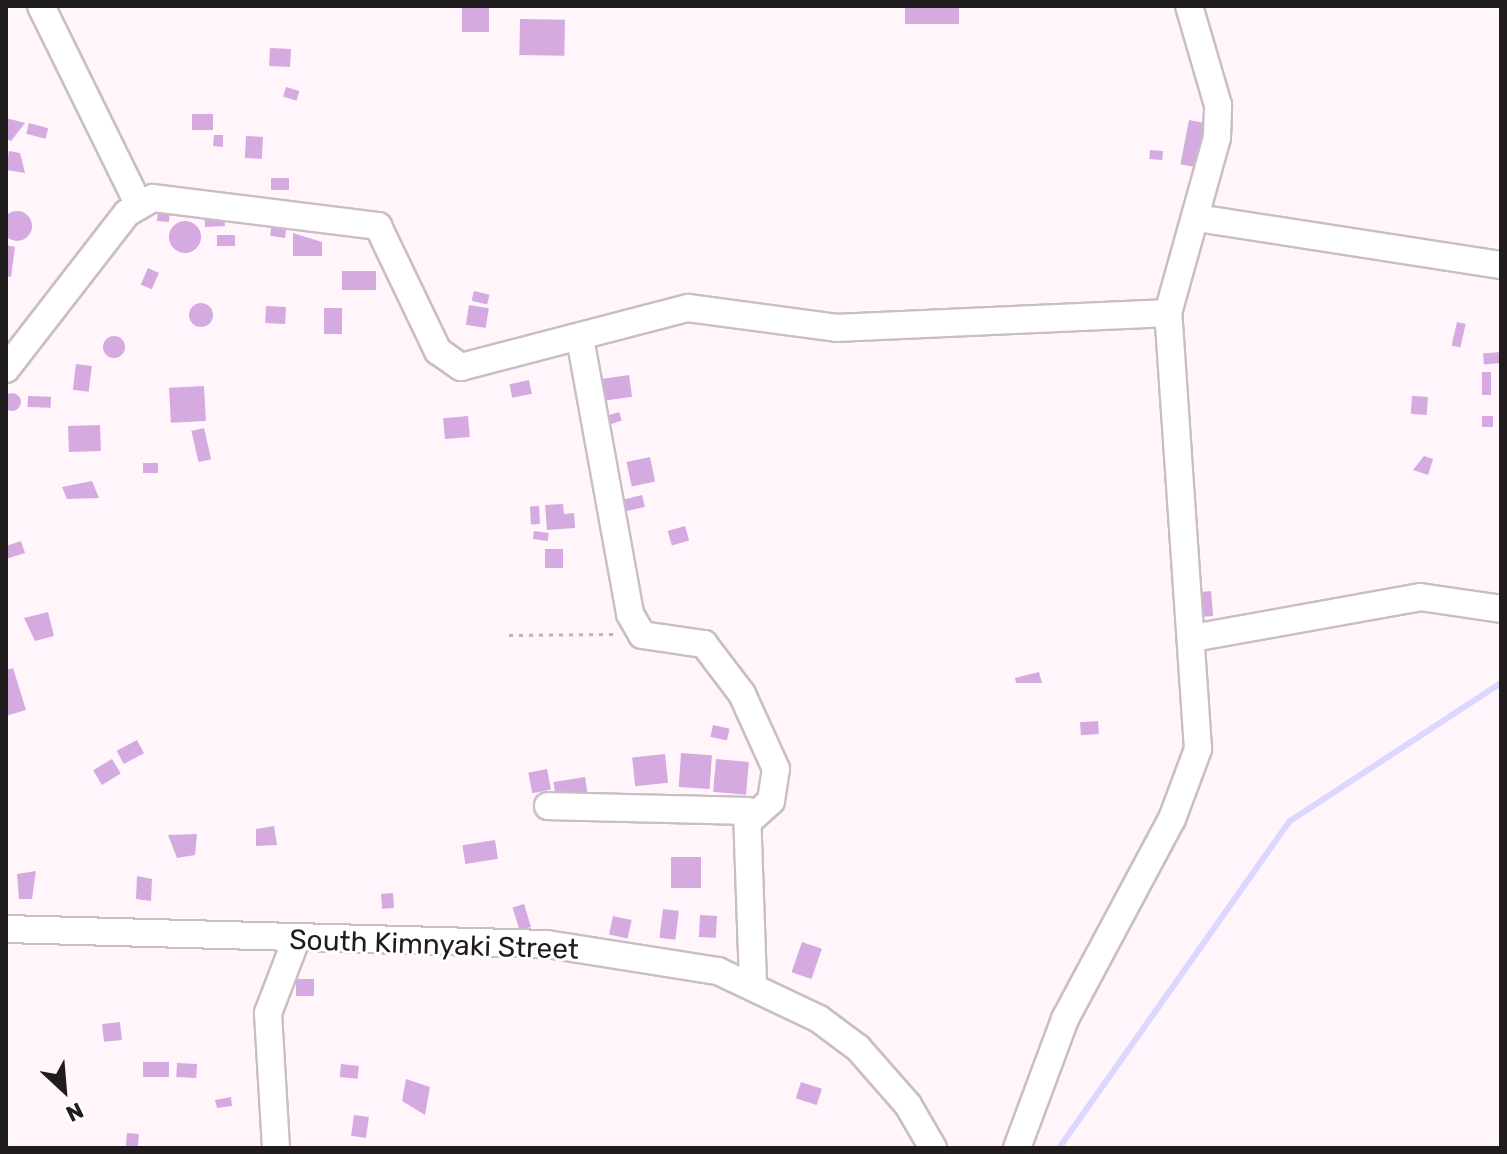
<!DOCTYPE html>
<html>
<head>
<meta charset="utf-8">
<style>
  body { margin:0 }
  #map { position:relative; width:1507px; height:1154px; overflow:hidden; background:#fff5fa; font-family:Rubik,sans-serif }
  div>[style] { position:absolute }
  .stream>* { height:6px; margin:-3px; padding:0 3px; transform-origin:3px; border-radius:3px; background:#dcd7fe }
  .building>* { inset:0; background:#d5aae1; transform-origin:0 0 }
  .round { border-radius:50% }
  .path>* { height:3px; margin-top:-1.5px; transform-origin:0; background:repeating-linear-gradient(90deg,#bbb3b7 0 4px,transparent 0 10px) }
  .roads { filter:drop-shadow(2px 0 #cabec4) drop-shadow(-2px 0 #cabec4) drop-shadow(0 2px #cabec4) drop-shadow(0 -2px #cabec4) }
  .minor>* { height:26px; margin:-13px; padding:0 13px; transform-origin:13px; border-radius:13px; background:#fff }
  span { translate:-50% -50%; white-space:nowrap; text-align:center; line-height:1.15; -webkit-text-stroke:6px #fff; paint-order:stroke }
  .street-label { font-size:28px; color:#201c1e }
  .frame { position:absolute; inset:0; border:8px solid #201c1e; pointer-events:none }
  .north { position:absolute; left:24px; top:1050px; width:80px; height:80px; -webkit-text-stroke:6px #fff; paint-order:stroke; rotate:154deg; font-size:22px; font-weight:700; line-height:32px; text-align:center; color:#201c1e }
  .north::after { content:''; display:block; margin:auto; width:28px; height:36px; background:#201c1e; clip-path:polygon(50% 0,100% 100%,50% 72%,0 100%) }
</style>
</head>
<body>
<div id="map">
  <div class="stream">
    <div style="left:1059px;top:1148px;width:400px;rotate:-54.8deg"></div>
    <div style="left:1290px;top:821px;width:252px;rotate:-33.2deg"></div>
  </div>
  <div class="building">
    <div style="left:462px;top:6px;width:27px;height:26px"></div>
    <div style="left:905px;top:6px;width:54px;height:18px"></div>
    <div style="left:520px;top:19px;width:45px;height:36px;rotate:1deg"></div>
    <div style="left:270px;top:48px;width:21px;height:18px;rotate:3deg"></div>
    <div style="left:286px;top:87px;width:14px;height:10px;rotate:17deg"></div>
    <div style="left:213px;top:114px;width:16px;height:21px;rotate:90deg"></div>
    <div style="clip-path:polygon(6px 118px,25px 123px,11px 141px,6px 139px)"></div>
    <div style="left:1189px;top:120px;width:16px;height:45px;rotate:11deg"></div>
    <div style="left:29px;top:123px;width:20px;height:11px;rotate:15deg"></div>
    <div style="clip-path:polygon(214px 135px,223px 135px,223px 147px,213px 146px)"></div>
    <div style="left:246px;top:136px;width:17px;height:22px;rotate:3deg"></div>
    <div style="left:1150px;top:150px;width:13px;height:9px;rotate:4deg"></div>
    <div style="clip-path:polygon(9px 151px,20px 153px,25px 173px,6px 170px)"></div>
    <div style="left:271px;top:178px;width:18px;height:12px"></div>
    <div style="left:224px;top:208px;width:18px;height:20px;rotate:87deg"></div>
    <div style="left:158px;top:209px;width:12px;height:12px;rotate:5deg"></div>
    <div class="round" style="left:2px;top:211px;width:30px;height:30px"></div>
    <div style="left:273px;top:215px;width:15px;height:21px;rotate:8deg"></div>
    <div class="round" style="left:169px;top:221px;width:32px;height:32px"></div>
    <div style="clip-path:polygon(293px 233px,322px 242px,322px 256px,293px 256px)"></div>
    <div style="left:217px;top:235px;width:18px;height:11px"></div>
    <div style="clip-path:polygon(6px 245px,15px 247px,11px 277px,6px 276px)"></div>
    <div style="left:148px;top:268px;width:12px;height:18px;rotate:24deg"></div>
    <div style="left:376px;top:271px;width:19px;height:34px;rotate:90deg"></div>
    <div style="left:474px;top:291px;width:16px;height:10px;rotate:14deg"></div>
    <div class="round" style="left:189px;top:303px;width:24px;height:24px"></div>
    <div style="left:469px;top:305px;width:20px;height:20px;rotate:9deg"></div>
    <div style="left:266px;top:306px;width:20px;height:17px;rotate:3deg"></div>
    <div style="left:342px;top:308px;width:26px;height:18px;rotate:90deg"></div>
    <div style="left:1457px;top:322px;width:9px;height:24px;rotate:13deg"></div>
    <div class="round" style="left:103px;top:336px;width:22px;height:22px"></div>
    <div style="left:1500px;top:352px;width:11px;height:17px;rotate:85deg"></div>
    <div style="left:76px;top:364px;width:16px;height:26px;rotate:7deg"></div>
    <div style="left:1482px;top:372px;width:9px;height:23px"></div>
    <div style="left:629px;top:375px;width:22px;height:30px;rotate:82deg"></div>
    <div style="left:529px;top:380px;width:14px;height:20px;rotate:78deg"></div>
    <div style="left:204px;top:386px;width:35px;height:35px;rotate:87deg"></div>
    <div class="round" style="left:3px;top:393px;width:18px;height:18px"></div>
    <div style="left:28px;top:396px;width:23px;height:11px;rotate:2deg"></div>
    <div style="left:1412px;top:396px;width:16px;height:18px;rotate:4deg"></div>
    <div style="left:619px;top:412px;width:9px;height:14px;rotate:72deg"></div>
    <div style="left:468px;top:416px;width:21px;height:25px;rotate:85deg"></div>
    <div style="left:1482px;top:416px;width:11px;height:11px"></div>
    <div style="left:100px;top:425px;width:26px;height:32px;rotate:88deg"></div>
    <div style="left:204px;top:428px;width:32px;height:13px;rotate:77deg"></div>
    <div style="clip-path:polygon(1424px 456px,1433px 459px,1428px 475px,1413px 470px)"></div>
    <div style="left:650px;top:457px;width:25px;height:24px;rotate:78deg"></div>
    <div style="left:143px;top:463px;width:15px;height:10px"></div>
    <div style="clip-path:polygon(92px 481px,99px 498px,67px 499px,62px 487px)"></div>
    <div style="left:642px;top:495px;width:12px;height:25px;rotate:76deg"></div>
    <div style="clip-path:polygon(563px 504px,564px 514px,574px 513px,575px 528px,547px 530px,545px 505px)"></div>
    <div style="left:539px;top:506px;width:18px;height:9px;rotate:87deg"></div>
    <div style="left:685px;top:526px;width:15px;height:18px;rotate:74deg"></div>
    <div style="left:534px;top:531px;width:15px;height:8px;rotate:8deg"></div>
    <div style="clip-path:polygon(21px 541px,25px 553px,6px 559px,6px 546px)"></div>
    <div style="left:563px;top:549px;width:19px;height:18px;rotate:90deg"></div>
    <div style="left:1211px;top:591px;width:25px;height:13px;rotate:85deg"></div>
    <div style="clip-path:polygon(48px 612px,54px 636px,35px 641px,24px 618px)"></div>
    <div style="clip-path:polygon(13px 668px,26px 710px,6px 716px,6px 670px)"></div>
    <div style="clip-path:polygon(1039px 672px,1042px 683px,1016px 683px,1015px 678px)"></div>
    <div style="left:1098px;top:721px;width:13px;height:18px;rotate:86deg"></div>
    <div style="left:713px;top:725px;width:17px;height:12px;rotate:13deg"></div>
    <div style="left:137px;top:740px;width:15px;height:23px;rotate:62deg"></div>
    <div style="left:681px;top:753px;width:31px;height:34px;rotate:4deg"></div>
    <div style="left:665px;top:754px;width:29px;height:33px;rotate:84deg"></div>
    <div style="left:112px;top:759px;width:17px;height:22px;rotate:59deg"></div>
    <div style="left:716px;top:759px;width:33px;height:33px;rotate:5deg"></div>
    <div style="left:547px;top:769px;width:21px;height:19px;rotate:79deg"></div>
    <div style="left:585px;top:777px;width:18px;height:32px;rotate:81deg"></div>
    <div style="clip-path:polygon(274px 826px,277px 845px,256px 846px,256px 829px)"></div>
    <div style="clip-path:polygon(197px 834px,195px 855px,177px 858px,168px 835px)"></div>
    <div style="left:495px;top:840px;width:19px;height:33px;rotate:81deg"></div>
    <div style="left:671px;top:857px;width:30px;height:31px"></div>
    <div style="clip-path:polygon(36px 871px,32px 899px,19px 899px,17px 874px)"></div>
    <div style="clip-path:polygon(137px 876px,152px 879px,151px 901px,136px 899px)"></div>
    <div style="left:393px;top:893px;width:15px;height:12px;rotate:86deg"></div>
    <div style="left:524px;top:904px;width:24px;height:12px;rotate:73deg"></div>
    <div style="left:663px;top:909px;width:16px;height:29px;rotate:7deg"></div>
    <div style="left:700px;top:915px;width:17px;height:22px;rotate:3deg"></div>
    <div style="left:613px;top:916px;width:19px;height:19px;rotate:12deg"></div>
    <div style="left:802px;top:942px;width:21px;height:32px;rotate:19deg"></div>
    <div style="left:296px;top:979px;width:18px;height:17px"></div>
    <div style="left:120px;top:1022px;width:18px;height:18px;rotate:84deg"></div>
    <div style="left:143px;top:1062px;width:26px;height:15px"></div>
    <div style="left:177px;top:1063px;width:20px;height:14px;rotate:3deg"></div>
    <div style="left:341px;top:1064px;width:18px;height:13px;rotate:6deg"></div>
    <div style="clip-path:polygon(406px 1079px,430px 1087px,425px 1115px,402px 1101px)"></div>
    <div style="left:801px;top:1082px;width:22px;height:17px;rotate:18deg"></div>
    <div style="clip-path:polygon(231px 1097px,232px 1106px,217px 1108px,215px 1100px)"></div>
    <div style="left:354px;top:1115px;width:15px;height:21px;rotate:8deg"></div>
    <div style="left:127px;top:1133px;width:12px;height:13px;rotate:5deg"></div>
  </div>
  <div class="path">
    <div style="left:509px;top:635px;width:105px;rotate:-0.5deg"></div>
  </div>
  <div class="roads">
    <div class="minor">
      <div style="left:41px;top:6px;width:217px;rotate:63.8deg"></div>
      <div style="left:1197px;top:218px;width:308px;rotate:8.8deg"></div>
      <div style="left:580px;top:338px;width:280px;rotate:79.7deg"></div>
      <div style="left:630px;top:614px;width:24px;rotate:60deg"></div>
      <div style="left:642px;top:635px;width:63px;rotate:8.3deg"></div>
      <div style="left:704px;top:644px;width:63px;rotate:52.8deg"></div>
      <div style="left:742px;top:694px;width:82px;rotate:65.6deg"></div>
      <div style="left:776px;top:769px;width:32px;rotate:99deg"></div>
      <div style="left:771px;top:801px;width:27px;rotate:138deg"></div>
      <div style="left:6px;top:369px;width:197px;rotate:-52.2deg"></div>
      <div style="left:127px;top:213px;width:30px;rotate:-30deg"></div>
      <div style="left:153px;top:198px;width:227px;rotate:7.1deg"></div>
      <div style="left:378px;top:226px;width:139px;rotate:64.4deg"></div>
      <div style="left:438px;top:351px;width:28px;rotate:35deg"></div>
      <div style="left:461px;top:367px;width:235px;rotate:-14.6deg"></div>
      <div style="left:688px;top:308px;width:150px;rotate:7.6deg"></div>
      <div style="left:837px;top:328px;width:331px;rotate:-2.6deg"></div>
      <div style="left:1193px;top:638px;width:231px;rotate:-10.2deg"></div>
      <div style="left:1420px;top:597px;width:82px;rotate:8.4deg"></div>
      <div style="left:548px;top:806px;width:199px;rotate:1.4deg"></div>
      <div style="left:747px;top:811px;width:172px;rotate:88deg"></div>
      <div style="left:6px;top:929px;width:541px;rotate:1.59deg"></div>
      <div style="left:547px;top:944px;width:173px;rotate:9deg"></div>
      <div style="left:718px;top:971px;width:112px;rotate:25.4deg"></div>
      <div style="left:819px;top:1019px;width:49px;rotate:36.6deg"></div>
      <div style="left:858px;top:1048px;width:76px;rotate:48.7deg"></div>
      <div style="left:908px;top:1105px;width:50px;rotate:59.8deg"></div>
      <div style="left:276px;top:1148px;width:135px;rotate:-93.4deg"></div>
      <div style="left:268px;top:1013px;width:78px;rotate:-69deg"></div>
      <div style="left:1017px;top:1148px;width:138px;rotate:-69.6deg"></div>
      <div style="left:1065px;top:1019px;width:227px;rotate:-61.9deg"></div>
      <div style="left:1172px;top:819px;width:75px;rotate:-69.6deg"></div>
      <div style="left:1198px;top:749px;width:437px;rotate:-93.9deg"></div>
      <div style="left:1168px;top:313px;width:182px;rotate:-74.4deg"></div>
      <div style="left:1217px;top:138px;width:33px;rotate:-88deg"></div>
      <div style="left:1218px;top:105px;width:103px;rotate:-106.3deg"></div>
    </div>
  </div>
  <div class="street-label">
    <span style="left:434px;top:945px;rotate:2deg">South Kimnyaki Street</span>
  </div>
  <div class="frame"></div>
  <div class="north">N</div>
</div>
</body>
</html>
